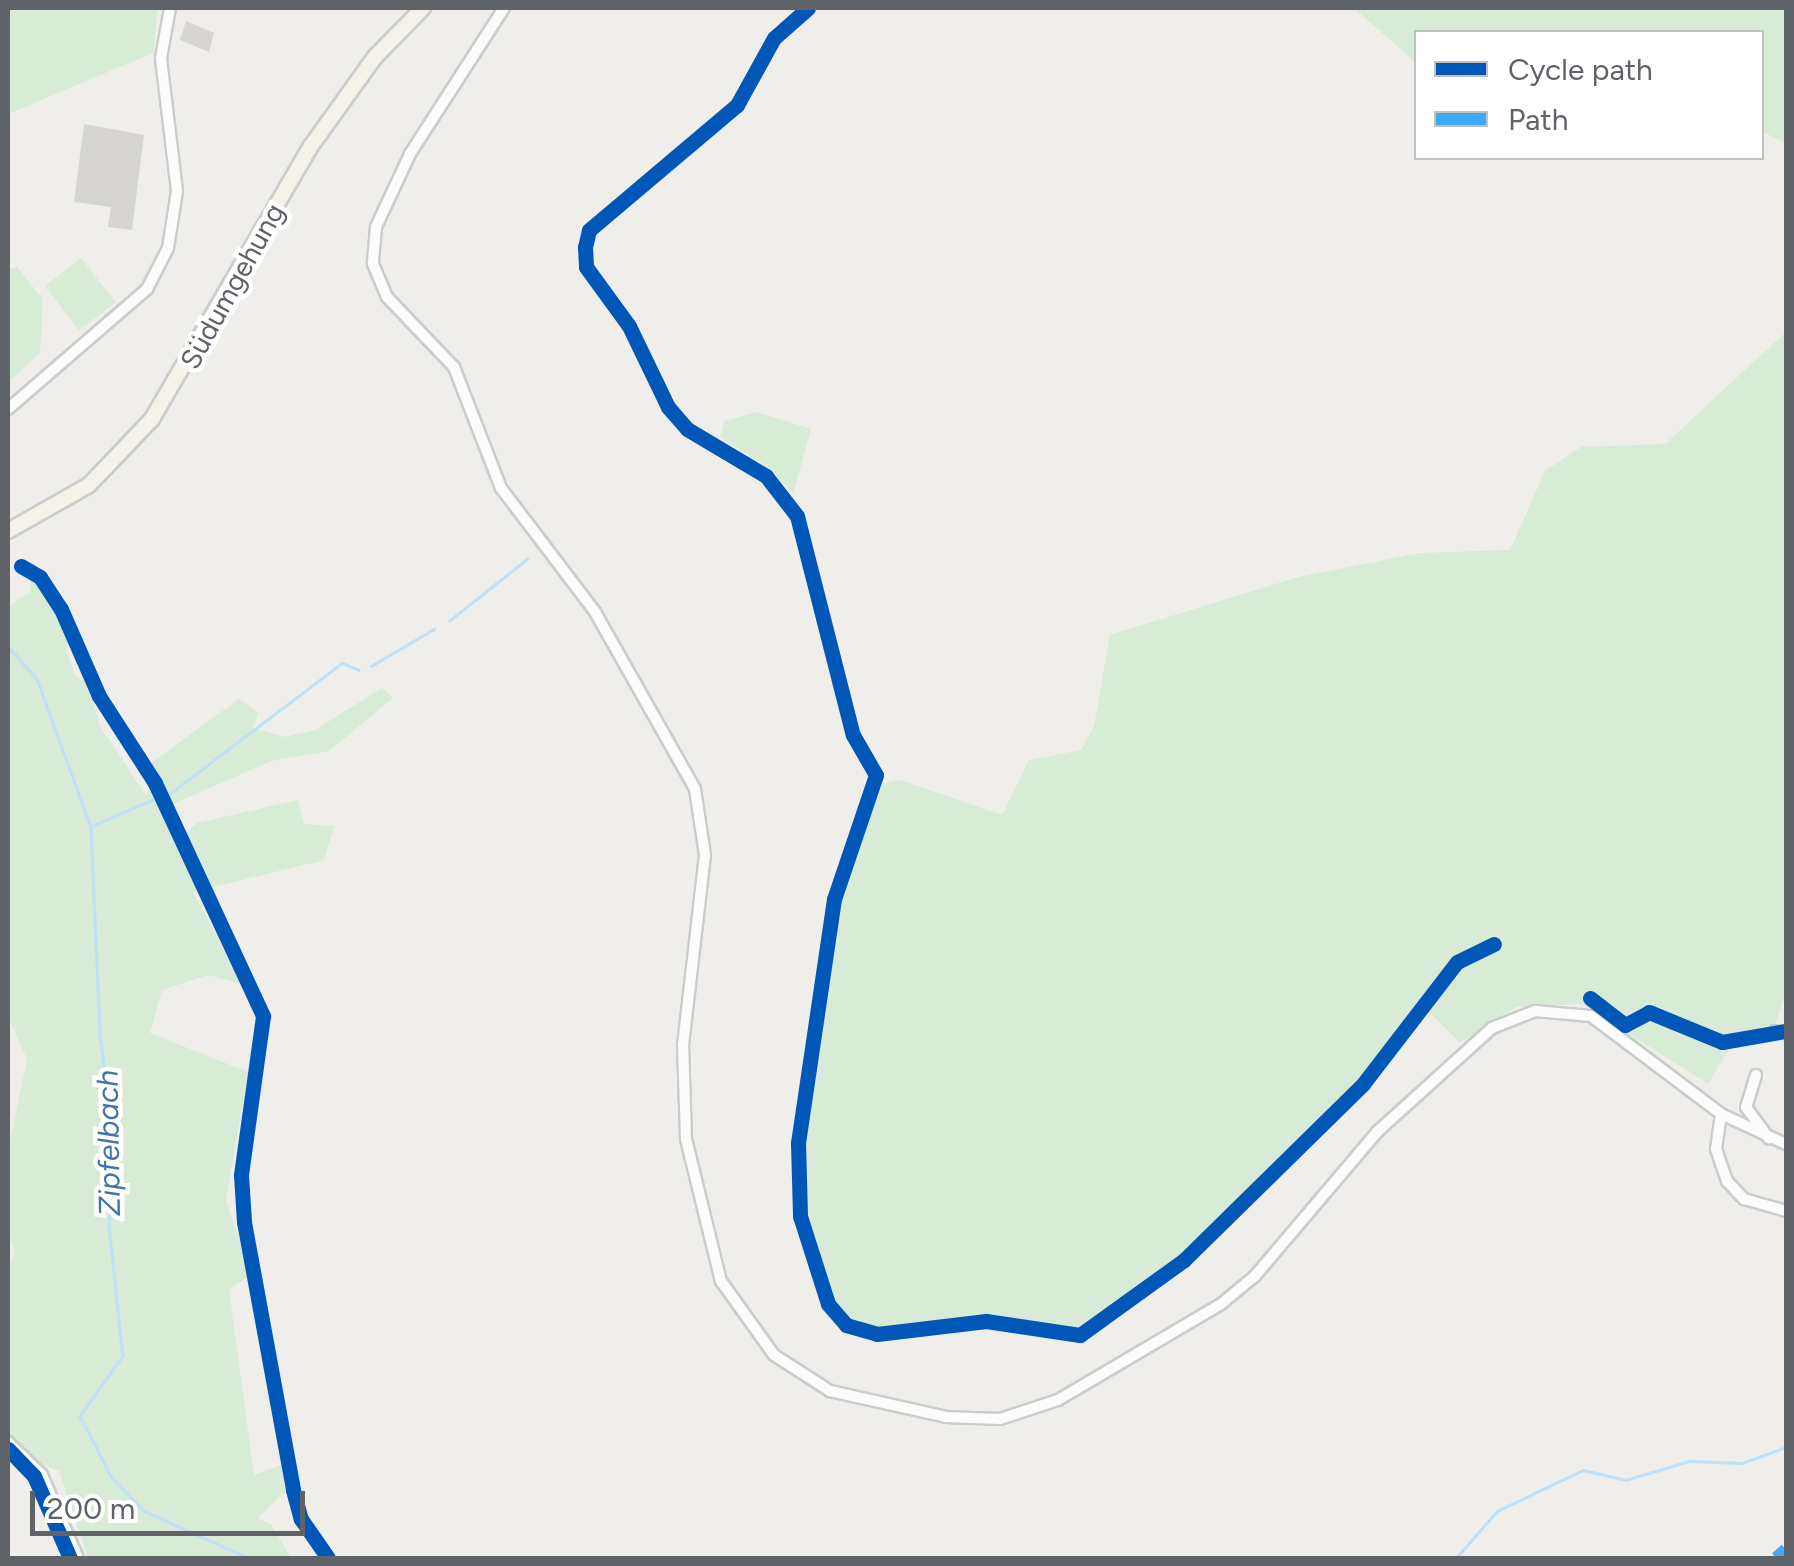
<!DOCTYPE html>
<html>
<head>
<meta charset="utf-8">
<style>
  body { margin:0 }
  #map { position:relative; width:1794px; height:1566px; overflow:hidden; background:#efeeea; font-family:Figtree,sans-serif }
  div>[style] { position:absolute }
  .green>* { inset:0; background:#d8ebd6; transform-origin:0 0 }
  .stream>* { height:2.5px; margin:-1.25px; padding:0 1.25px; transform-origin:1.25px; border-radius:1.25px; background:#bfe0f9 }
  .building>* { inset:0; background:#d6d5d3 }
  .roads { filter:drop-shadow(2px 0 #cbcccc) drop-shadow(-2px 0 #cbcccc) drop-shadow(0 2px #cbcccc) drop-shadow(0 -2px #cbcccc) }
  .minor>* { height:10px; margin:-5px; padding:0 5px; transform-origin:5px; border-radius:5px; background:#fdfcfc }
  .major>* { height:14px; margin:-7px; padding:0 7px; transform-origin:7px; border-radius:7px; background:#f4f2e9 }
  .quiet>* { height:12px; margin-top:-6px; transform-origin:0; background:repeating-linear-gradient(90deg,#3fa9f5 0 25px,transparent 0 37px) }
  .cycleway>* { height:15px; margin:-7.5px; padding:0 7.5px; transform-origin:7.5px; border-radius:7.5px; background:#0057b8 }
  span { translate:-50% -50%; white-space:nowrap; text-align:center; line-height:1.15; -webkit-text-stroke:9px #fff; paint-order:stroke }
  .street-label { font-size:28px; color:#5f6368 }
  .water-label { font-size:30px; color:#4174aa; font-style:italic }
  .frame { position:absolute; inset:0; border:10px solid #5f6368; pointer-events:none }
  .legend { position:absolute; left:1414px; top:30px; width:350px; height:130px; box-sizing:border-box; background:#fff; border:2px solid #bfc1c3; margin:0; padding:12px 18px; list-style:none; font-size:30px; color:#5f6368 }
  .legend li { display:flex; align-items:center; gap:20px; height:50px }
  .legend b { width:50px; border:2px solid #bfc1c3 }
  .scale { position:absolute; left:30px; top:1491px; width:275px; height:45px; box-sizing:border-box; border:5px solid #5f6368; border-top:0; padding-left:12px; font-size:30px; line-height:35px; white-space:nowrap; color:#5f6368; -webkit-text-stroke:8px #fff; paint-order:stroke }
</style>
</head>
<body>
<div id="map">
  <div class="green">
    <div style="clip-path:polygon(8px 8px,158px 8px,153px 53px,8px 114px)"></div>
    <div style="clip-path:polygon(1354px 8px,1786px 8px,1786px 144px,1762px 131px,1762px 32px,1416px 32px,1416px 63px)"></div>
    <div style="left:81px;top:258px;width:56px;height:46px;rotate:52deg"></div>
    <div style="clip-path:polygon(17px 267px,43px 299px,40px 353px,8px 382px,8px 270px)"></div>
    <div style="clip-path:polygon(1786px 332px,1786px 992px,1773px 1030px,1735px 1039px,1708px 1084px,1582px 1004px,1516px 1007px,1460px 1043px,1421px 1004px,1363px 1084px,1184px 1260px,1080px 1335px,986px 1321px,877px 1334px,846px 1325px,821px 1289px,796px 1180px,834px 899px,883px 784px,900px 780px,1002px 815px,1029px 760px,1081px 750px,1094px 726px,1110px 635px,1298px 577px,1420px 553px,1510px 550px,1545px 471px,1581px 447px,1665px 444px)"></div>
    <div style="clip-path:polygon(756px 412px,811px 429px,793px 494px,771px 469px,720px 437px,725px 421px)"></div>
    <div style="clip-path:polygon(30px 573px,42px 575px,75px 629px,66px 648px,75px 675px,89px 685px,99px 724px,145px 794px,157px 784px,147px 766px,239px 699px,258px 713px,253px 728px,285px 737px,315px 730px,382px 688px,393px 698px,329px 751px,271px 761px,162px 809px,174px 843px,197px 823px,298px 800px,304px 824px,334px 826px,324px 860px,193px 892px,242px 984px,208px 975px,162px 990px,150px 1033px,248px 1072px,226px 1201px,251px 1274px,229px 1290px,254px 1475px,281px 1465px,285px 1491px,258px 1518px,271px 1524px,291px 1558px,88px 1558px,59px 1471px,8px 1452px,8px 1267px,15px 1253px,8px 1232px,8px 1150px,27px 1059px,8px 1017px,8px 607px,31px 591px)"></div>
  </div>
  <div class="stream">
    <div style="left:449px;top:621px;width:100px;rotate:-38.5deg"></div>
    <div style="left:8px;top:646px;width:44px;rotate:48.7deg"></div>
    <div style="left:37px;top:679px;width:158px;rotate:70deg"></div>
    <div style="left:91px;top:827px;width:210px;rotate:87.5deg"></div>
    <div style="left:100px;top:1037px;width:93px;rotate:81.3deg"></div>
    <div style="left:114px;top:1129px;width:97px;rotate:93deg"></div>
    <div style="left:109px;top:1226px;width:131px;rotate:83.9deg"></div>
    <div style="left:123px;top:1356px;width:74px;rotate:125.6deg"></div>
    <div style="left:80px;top:1416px;width:68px;rotate:62.7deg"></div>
    <div style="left:111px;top:1476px;width:48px;rotate:46.7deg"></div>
    <div style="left:144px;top:1511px;width:115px;rotate:24.1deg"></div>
    <div style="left:371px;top:666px;width:73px;rotate:-30.4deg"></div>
    <div style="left:168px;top:795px;width:218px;rotate:-37.2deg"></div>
    <div style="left:342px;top:663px;width:18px;rotate:22deg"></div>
    <div style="left:92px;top:826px;width:68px;rotate:-23.5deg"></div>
    <div style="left:1456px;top:1558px;width:62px;rotate:-48.9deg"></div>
    <div style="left:1497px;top:1511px;width:95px;rotate:-25.5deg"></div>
    <div style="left:1583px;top:1470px;width:44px;rotate:13.1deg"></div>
    <div style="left:1626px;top:1480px;width:66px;rotate:-16.8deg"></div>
    <div style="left:1689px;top:1461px;width:53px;rotate:2.2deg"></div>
    <div style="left:1742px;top:1463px;width:47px;rotate:-20deg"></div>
  </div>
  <div class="building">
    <div style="clip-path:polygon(186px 21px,214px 33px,209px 52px,180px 40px)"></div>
    <div style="clip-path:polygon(84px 124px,144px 135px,132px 230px,108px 227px,111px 207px,74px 202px)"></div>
  </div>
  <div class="roads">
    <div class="minor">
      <div style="left:504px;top:8px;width:174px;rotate:122.8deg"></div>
      <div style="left:410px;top:154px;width:81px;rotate:115deg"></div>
      <div style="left:376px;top:227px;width:37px;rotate:95deg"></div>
      <div style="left:373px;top:264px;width:36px;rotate:67deg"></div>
      <div style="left:387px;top:297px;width:97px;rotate:46.3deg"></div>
      <div style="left:454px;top:367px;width:130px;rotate:68.8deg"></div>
      <div style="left:501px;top:488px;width:156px;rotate:52.8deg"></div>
      <div style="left:595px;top:612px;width:203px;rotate:60.5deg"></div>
      <div style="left:695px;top:789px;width:67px;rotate:81.4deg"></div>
      <div style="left:705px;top:855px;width:190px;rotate:96.6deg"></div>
      <div style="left:683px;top:1044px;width:95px;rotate:88.2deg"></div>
      <div style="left:686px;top:1139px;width:146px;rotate:76.2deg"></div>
      <div style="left:721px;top:1281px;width:91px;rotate:54.4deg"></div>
      <div style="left:774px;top:1355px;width:67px;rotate:32.7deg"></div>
      <div style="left:830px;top:1391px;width:119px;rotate:12.6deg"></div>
      <div style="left:946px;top:1417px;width:54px;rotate:2.1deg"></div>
      <div style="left:1000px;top:1419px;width:61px;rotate:-18.1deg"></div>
      <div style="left:1058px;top:1400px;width:189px;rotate:-30.5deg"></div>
      <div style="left:1221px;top:1304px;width:44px;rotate:-39.5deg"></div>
      <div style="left:1255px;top:1276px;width:189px;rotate:-49.7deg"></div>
      <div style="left:1377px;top:1132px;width:155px;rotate:-42.1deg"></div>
      <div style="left:1492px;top:1028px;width:46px;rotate:-21.6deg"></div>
      <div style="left:1535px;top:1011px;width:56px;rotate:5.1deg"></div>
      <div style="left:1591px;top:1016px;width:163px;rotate:37deg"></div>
      <div style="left:1721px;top:1114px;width:72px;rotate:24.8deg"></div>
      <div style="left:8px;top:409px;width:184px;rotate:-40.8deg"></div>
      <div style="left:147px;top:289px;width:46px;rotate:-62.9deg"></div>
      <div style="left:168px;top:248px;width:58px;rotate:-81deg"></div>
      <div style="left:177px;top:191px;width:134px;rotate:-96.9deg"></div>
      <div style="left:161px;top:58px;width:51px;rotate:-79.8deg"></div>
      <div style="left:1775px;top:1031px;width:11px"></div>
      <div style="left:1756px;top:1075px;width:34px;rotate:107deg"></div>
      <div style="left:1746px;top:1107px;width:39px;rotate:54deg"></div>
      <div style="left:1721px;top:1114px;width:35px;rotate:98deg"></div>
      <div style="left:1716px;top:1149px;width:34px;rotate:71deg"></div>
      <div style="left:1727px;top:1181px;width:25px;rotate:47deg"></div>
      <div style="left:1744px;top:1199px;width:44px;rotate:15.9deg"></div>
      <div style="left:8px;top:1442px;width:47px;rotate:44.1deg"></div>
      <div style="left:42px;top:1475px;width:90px;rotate:66.6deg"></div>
    </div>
    <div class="major">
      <div style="left:8px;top:531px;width:93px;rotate:-29.6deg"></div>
      <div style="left:89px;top:485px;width:91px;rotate:-46.3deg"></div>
      <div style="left:152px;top:419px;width:316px;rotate:-59.8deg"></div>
      <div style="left:311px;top:146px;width:110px;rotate:-54.3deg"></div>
      <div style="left:375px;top:57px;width:69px;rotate:-45.6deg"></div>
    </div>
  </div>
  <div class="quiet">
    <div style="left:1776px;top:1558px;width:13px;rotate:-42deg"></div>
  </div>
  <div class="cycleway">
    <div style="left:808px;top:8px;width:45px;rotate:138.6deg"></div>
    <div style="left:774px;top:38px;width:77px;rotate:118.9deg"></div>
    <div style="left:737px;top:105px;width:194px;rotate:139.8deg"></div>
    <div style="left:589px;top:230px;width:17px;rotate:103deg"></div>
    <div style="left:585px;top:247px;width:20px;rotate:87deg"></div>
    <div style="left:586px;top:267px;width:73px;rotate:53.9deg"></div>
    <div style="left:629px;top:326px;width:90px;rotate:64.3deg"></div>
    <div style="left:668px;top:407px;width:29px;rotate:49deg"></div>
    <div style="left:687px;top:429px;width:92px;rotate:30.7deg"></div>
    <div style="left:766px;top:476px;width:51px;rotate:52.2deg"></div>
    <div style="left:797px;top:516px;width:226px;rotate:75.7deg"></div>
    <div style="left:853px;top:735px;width:46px;rotate:60.1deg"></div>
    <div style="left:876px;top:775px;width:131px;rotate:108.7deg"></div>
    <div style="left:834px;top:899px;width:247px;rotate:98.4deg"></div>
    <div style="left:798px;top:1143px;width:73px;rotate:88.4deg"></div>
    <div style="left:800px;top:1216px;width:92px;rotate:72.3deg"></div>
    <div style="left:828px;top:1304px;width:28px;rotate:49deg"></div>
    <div style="left:846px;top:1325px;width:32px;rotate:16deg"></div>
    <div style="left:877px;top:1334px;width:110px;rotate:-6.8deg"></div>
    <div style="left:986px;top:1321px;width:95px;rotate:8.5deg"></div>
    <div style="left:1080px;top:1335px;width:128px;rotate:-35.8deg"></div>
    <div style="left:1184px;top:1260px;width:251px;rotate:-44.5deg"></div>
    <div style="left:1363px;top:1084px;width:154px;rotate:-52.4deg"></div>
    <div style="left:1457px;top:962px;width:41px;rotate:-25.9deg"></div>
    <div style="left:21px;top:566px;width:22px;rotate:30deg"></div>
    <div style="left:40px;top:577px;width:38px;rotate:57deg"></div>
    <div style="left:61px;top:609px;width:95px;rotate:66.4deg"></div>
    <div style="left:99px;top:696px;width:103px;rotate:57.2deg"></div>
    <div style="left:155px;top:783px;width:257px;rotate:65.1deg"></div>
    <div style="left:263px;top:1016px;width:161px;rotate:97.9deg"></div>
    <div style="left:241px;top:1175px;width:47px;rotate:86.3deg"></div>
    <div style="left:244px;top:1222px;width:272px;rotate:79.6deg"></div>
    <div style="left:293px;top:1490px;width:30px;rotate:75deg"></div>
    <div style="left:301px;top:1519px;width:47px;rotate:55.3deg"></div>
    <div style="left:1590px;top:998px;width:44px;rotate:37.6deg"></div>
    <div style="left:1625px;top:1025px;width:27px;rotate:-28deg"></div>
    <div style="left:1649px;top:1012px;width:79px;rotate:22.3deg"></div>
    <div style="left:1722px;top:1042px;width:65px;rotate:-9.8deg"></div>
    <div style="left:8px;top:1449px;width:37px;rotate:46deg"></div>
    <div style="left:34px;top:1476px;width:90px;rotate:66.3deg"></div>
  </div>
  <div class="street-label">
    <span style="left:232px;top:286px;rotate:-61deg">Südumgehung</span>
  </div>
  <div class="water-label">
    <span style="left:109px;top:1143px;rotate:-91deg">Zipfelbach</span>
  </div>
  <div class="frame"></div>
  <ul class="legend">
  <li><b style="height:12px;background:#0057b8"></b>Cycle path</li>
  <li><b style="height:12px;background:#3fa9f5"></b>Path</li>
  </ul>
  <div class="scale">200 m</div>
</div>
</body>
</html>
